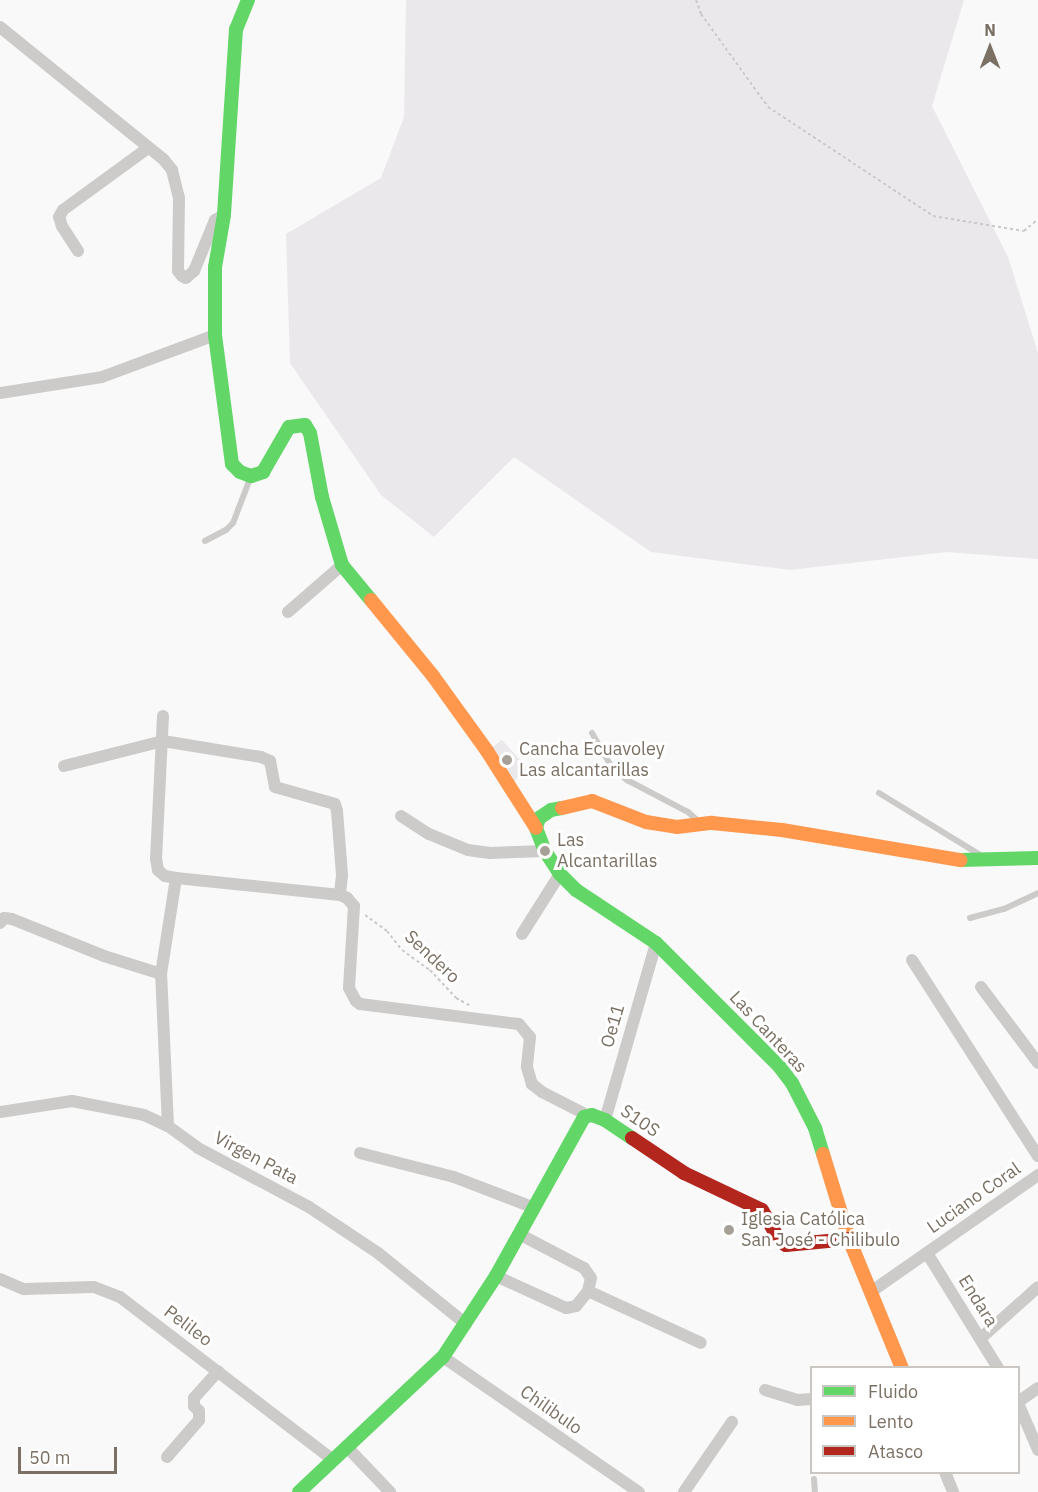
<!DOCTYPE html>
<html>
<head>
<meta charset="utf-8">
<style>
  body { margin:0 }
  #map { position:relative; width:1038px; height:1492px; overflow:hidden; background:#f9f9f9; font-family:"IBM Plex Sans",sans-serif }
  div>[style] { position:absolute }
  .green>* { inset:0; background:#ebe8eb }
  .path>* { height:2px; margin-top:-1px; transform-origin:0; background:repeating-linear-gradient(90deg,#c9c9c7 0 3px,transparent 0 6px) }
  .lane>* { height:6px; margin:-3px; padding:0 3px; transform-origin:3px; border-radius:3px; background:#cccbca }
  .street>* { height:12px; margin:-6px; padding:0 6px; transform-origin:6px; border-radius:6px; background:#cccbca }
  .fast>* { height:14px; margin:-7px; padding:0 7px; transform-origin:7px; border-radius:7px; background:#63d668 }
  .slow>* { height:14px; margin:-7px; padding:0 7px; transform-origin:7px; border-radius:7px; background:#ff974d }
  .jam>* { height:14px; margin:-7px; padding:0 7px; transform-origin:7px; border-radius:7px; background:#b3261e }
  .dots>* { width:16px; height:16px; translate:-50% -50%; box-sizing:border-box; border:3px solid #fff; border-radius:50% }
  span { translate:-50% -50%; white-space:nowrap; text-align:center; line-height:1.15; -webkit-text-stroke:6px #fff; paint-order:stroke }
  .poi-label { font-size:18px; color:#7a7063 }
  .left { translate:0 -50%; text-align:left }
  .street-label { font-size:18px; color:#7a7063 }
  .legend { position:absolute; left:810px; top:1366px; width:210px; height:108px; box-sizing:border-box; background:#fff; border:2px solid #cac6c1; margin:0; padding:8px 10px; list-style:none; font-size:18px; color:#7a7063 }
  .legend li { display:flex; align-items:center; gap:12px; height:30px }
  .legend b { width:30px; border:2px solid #cac6c1 }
  .north { position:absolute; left:960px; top:18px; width:60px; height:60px; -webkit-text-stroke:4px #fff; paint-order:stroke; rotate:0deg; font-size:16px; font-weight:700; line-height:24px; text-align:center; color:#7a7063 }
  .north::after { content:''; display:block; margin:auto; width:21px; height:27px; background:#7a7063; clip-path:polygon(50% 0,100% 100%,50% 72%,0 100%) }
  .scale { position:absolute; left:18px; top:1447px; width:99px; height:27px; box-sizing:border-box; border:3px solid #7a7063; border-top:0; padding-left:8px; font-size:18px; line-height:21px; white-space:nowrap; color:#7a7063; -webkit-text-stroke:4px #fff; paint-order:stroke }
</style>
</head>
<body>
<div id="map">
  <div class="green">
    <div style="clip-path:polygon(406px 0,964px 0,932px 106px,1008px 257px,1038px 353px,1038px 559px,947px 552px,790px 570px,651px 552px,514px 457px,434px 537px,381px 495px,290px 363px,286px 234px,381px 178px,404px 117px)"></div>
    <div style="clip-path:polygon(502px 740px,528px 769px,512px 783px,487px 751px)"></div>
  </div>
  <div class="path">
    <div style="left:696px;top:0;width:15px;rotate:70deg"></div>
    <div style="left:701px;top:14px;width:115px;rotate:54.2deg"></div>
    <div style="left:768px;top:107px;width:198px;rotate:33.4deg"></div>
    <div style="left:933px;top:216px;width:92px;rotate:9.4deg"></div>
    <div style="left:1024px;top:231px;width:18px;rotate:-41deg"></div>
    <div style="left:365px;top:915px;width:27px;rotate:36deg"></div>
    <div style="left:387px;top:931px;width:24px;rotate:52deg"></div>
    <div style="left:402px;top:950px;width:34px;rotate:36deg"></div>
    <div style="left:430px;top:970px;width:38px;rotate:47deg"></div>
    <div style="left:456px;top:998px;width:15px;rotate:28deg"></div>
  </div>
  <div class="lane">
    <div style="left:205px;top:541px;width:24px;rotate:-28deg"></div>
    <div style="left:226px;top:530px;width:10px;rotate:-45deg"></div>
    <div style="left:233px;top:523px;width:50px;rotate:-69deg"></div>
    <div style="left:592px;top:733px;width:39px;rotate:60deg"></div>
    <div style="left:612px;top:767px;width:20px;rotate:41deg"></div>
    <div style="left:627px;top:780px;width:69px;rotate:27.7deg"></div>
    <div style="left:688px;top:812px;width:15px;rotate:42deg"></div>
    <div style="left:879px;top:793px;width:119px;rotate:31.5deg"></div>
    <div style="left:970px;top:918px;width:35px;rotate:-15deg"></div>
    <div style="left:1004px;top:909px;width:38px;rotate:-25deg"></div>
    <div style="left:814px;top:1479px;width:13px;rotate:86deg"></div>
  </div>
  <div class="street">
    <div style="left:0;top:27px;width:211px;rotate:39deg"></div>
    <div style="left:164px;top:160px;width:13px;rotate:51deg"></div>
    <div style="left:172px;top:170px;width:29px;rotate:76deg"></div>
    <div style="left:179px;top:198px;width:73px;rotate:90.8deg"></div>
    <div style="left:178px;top:271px;width:6px;rotate:51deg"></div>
    <div style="left:182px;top:276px;width:4px;rotate:27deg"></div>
    <div style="left:186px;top:278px;width:11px;rotate:-41deg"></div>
    <div style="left:194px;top:271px;width:55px;rotate:-67.6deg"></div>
    <div style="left:215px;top:220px;width:10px;rotate:-29deg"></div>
    <div style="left:78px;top:251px;width:30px;rotate:-123deg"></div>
    <div style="left:62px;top:226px;width:9px;rotate:-108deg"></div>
    <div style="left:59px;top:217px;width:8px;rotate:-60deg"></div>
    <div style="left:63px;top:210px;width:105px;rotate:-36.1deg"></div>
    <div style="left:0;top:393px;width:103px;rotate:-8.9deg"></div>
    <div style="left:102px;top:377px;width:121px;rotate:-20.4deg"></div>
    <div style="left:288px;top:612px;width:72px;rotate:-41deg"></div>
    <div style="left:163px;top:716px;width:142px;rotate:92.8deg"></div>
    <div style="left:156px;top:858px;width:12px;rotate:81deg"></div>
    <div style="left:158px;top:870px;width:9px;rotate:41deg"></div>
    <div style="left:165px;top:876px;width:11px;rotate:10deg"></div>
    <div style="left:176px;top:878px;width:165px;rotate:5.9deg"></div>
    <div style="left:340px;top:895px;width:8px;rotate:23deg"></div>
    <div style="left:347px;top:898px;width:11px;rotate:49deg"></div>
    <div style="left:354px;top:906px;width:82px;rotate:93.5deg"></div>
    <div style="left:349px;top:988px;width:15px;rotate:62deg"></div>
    <div style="left:356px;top:1001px;width:5px;rotate:37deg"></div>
    <div style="left:360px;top:1004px;width:160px;rotate:7.2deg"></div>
    <div style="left:519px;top:1024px;width:17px;rotate:50deg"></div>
    <div style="left:530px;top:1037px;width:30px;rotate:96deg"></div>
    <div style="left:527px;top:1067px;width:18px;rotate:74deg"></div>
    <div style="left:532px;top:1084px;width:13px;rotate:39deg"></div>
    <div style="left:542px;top:1092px;width:51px;rotate:27.1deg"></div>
    <div style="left:64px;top:766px;width:102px;rotate:-14.2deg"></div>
    <div style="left:163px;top:741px;width:99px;rotate:9.3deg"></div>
    <div style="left:261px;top:757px;width:10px;rotate:24deg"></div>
    <div style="left:270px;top:761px;width:26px;rotate:79deg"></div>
    <div style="left:275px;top:787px;width:62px;rotate:15.8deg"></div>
    <div style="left:335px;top:804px;width:7px;rotate:74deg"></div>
    <div style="left:337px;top:811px;width:64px;rotate:85.5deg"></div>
    <div style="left:342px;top:875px;width:20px;rotate:96deg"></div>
    <div style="left:401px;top:816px;width:33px;rotate:33deg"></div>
    <div style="left:429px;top:834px;width:42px;rotate:22.3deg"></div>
    <div style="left:468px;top:850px;width:22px;rotate:8deg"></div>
    <div style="left:490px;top:853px;width:55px;rotate:-2.1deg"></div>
    <div style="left:0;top:923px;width:6px;rotate:-51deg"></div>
    <div style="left:4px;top:918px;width:8px;rotate:7deg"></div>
    <div style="left:12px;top:919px;width:99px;rotate:21.9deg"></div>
    <div style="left:104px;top:956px;width:60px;rotate:17.5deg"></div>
    <div style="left:522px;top:934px;width:71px;rotate:-57.7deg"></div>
    <div style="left:912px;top:960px;width:233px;rotate:57.3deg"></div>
    <div style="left:981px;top:987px;width:95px;rotate:53.1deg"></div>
    <div style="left:0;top:1112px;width:73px;rotate:-8.7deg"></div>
    <div style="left:72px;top:1101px;width:73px;rotate:11deg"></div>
    <div style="left:144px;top:1115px;width:26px;rotate:25deg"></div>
    <div style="left:168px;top:1126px;width:37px;rotate:36deg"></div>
    <div style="left:198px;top:1148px;width:126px;rotate:28deg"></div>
    <div style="left:309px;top:1207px;width:83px;rotate:33.7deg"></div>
    <div style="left:378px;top:1253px;width:113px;rotate:38.9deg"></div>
    <div style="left:605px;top:1120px;width:184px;rotate:-73.9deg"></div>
    <div style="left:168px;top:1126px;width:152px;rotate:-92.6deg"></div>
    <div style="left:161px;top:974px;width:97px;rotate:-81.1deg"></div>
    <div style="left:360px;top:1153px;width:97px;rotate:14.3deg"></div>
    <div style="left:454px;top:1177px;width:84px;rotate:21deg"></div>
    <div style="left:927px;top:1253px;width:135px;rotate:58.3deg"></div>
    <div style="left:496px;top:1276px;width:77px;rotate:24.6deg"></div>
    <div style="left:566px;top:1308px;width:10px;rotate:-11deg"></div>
    <div style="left:576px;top:1306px;width:19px;rotate:-51deg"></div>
    <div style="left:588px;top:1291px;width:13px;rotate:-77deg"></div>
    <div style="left:591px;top:1278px;width:12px;rotate:-125deg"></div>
    <div style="left:584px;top:1268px;width:73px;rotate:-152.4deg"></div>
    <div style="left:0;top:1279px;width:26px;rotate:23deg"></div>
    <div style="left:24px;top:1289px;width:70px;rotate:-1.6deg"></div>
    <div style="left:94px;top:1287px;width:28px;rotate:21deg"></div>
    <div style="left:120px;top:1297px;width:267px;rotate:37.4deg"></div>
    <div style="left:588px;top:1291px;width:124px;rotate:24.7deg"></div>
    <div style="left:872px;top:1291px;width:203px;rotate:-34.9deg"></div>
    <div style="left:981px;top:1338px;width:76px;rotate:-41.8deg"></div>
    <div style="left:443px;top:1357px;width:238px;rotate:34.6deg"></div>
    <div style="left:765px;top:1390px;width:34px;rotate:17deg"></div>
    <div style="left:797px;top:1400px;width:15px;rotate:-4deg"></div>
    <div style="left:1018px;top:1402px;width:24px;rotate:-35deg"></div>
    <div style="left:1018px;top:1403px;width:51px;rotate:66.9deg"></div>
    <div style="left:346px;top:1446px;width:64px;rotate:46.3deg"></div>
    <div style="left:167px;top:1457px;width:49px;rotate:-49.1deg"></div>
    <div style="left:199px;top:1420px;width:9px;rotate:-90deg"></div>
    <div style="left:199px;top:1411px;width:7px;rotate:-135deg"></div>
    <div style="left:194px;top:1406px;width:8px;rotate:-90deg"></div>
    <div style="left:194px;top:1398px;width:36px;rotate:-48deg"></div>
    <div style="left:945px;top:1472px;width:22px;rotate:68deg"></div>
    <div style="left:684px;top:1492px;width:85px;rotate:-55.6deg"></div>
  </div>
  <div class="fast">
    <div style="left:248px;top:0;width:31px;rotate:112deg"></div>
    <div style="left:236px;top:29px;width:186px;rotate:93.7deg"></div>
    <div style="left:224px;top:215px;width:53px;rotate:99.8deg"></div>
    <div style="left:215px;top:267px;width:68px;rotate:90deg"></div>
    <div style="left:215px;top:335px;width:130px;rotate:82.5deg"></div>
    <div style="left:232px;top:464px;width:11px;rotate:45deg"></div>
    <div style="left:240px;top:472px;width:12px;rotate:20deg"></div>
    <div style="left:251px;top:476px;width:13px;rotate:-18deg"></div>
    <div style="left:263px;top:472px;width:52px;rotate:-60deg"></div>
    <div style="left:289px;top:427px;width:16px;rotate:-7deg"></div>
    <div style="left:305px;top:425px;width:9px;rotate:58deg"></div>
    <div style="left:310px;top:433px;width:65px;rotate:79.4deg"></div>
    <div style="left:322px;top:497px;width:71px;rotate:73.6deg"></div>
    <div style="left:342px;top:565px;width:45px;rotate:50.4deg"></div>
    <div style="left:562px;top:808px;width:11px;rotate:170deg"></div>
    <div style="left:551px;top:810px;width:14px;rotate:146deg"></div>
    <div style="left:539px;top:818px;width:10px;rotate:107deg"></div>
    <div style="left:536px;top:828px;width:25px;rotate:69deg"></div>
    <div style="left:545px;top:851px;width:27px;rotate:57deg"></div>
    <div style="left:560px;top:874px;width:23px;rotate:45deg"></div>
    <div style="left:576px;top:890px;width:96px;rotate:33.5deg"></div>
    <div style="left:656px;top:943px;width:174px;rotate:45deg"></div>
    <div style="left:779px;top:1066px;width:21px;rotate:53deg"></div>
    <div style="left:792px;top:1083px;width:51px;rotate:62.9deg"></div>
    <div style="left:815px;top:1128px;width:27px;rotate:73deg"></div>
    <div style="left:960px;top:860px;width:78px;rotate:-1.5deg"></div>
    <div style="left:299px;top:1492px;width:197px;rotate:-43.2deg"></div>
    <div style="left:443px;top:1357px;width:97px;rotate:-56.8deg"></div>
    <div style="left:496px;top:1276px;width:182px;rotate:-61deg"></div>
    <div style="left:584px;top:1117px;width:8px;rotate:-14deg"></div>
    <div style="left:592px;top:1115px;width:14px;rotate:21deg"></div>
    <div style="left:605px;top:1120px;width:32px;rotate:34deg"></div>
  </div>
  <div class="slow">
    <div style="left:371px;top:600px;width:98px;rotate:50.8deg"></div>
    <div style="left:433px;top:676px;width:92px;rotate:54.2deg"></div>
    <div style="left:487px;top:751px;width:91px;rotate:57.5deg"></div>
    <div style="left:562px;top:808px;width:31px;rotate:-13deg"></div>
    <div style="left:592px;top:801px;width:58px;rotate:21.3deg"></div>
    <div style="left:646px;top:822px;width:31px;rotate:9deg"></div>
    <div style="left:677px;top:827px;width:35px;rotate:-7deg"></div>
    <div style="left:712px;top:823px;width:70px;rotate:5.7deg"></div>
    <div style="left:782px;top:830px;width:181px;rotate:9.6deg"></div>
    <div style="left:823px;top:1154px;width:89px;rotate:73deg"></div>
    <div style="left:849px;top:1239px;width:139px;rotate:67.7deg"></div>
  </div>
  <div class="jam">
    <div style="left:632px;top:1138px;width:63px;rotate:33.9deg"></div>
    <div style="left:684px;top:1173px;width:86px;rotate:25.4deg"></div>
    <div style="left:762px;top:1210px;width:36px;rotate:60deg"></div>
    <div style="left:780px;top:1241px;width:7px;rotate:34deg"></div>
    <div style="left:786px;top:1245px;width:63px;rotate:-5.4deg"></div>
  </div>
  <div class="dots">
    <div style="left:507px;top:760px;background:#a6a098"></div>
    <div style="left:545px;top:851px;background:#a6a098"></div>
    <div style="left:729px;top:1230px;background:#a6a098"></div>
  </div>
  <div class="poi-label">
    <span class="left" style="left:519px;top:760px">Cancha Ecuavoley<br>Las alcantarillas</span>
    <span class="left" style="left:557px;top:851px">Las<br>Alcantarillas</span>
    <span class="left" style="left:741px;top:1230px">Iglesia Católica<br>San José - Chilibulo</span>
  </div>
  <div class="street-label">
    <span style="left:432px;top:957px;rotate:43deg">Sendero</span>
    <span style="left:613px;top:1026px;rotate:-74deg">Oe11</span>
    <span style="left:768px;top:1032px;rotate:47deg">Las Canteras</span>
    <span style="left:640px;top:1121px;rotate:34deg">S10S</span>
    <span style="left:256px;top:1158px;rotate:28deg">Virgen Pata</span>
    <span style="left:974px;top:1198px;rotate:-35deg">Luciano Coral</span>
    <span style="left:978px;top:1301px;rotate:58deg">Endara</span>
    <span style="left:188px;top:1326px;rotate:37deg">Pelileo</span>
    <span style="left:551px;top:1410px;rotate:35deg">Chilibulo</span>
  </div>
  <ul class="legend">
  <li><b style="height:8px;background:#63d668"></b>Fluido</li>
  <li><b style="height:8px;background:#ff974d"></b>Lento</li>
  <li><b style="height:8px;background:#b3261e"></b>Atasco</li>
  </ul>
  <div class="north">N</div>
  <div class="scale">50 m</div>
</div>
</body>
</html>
